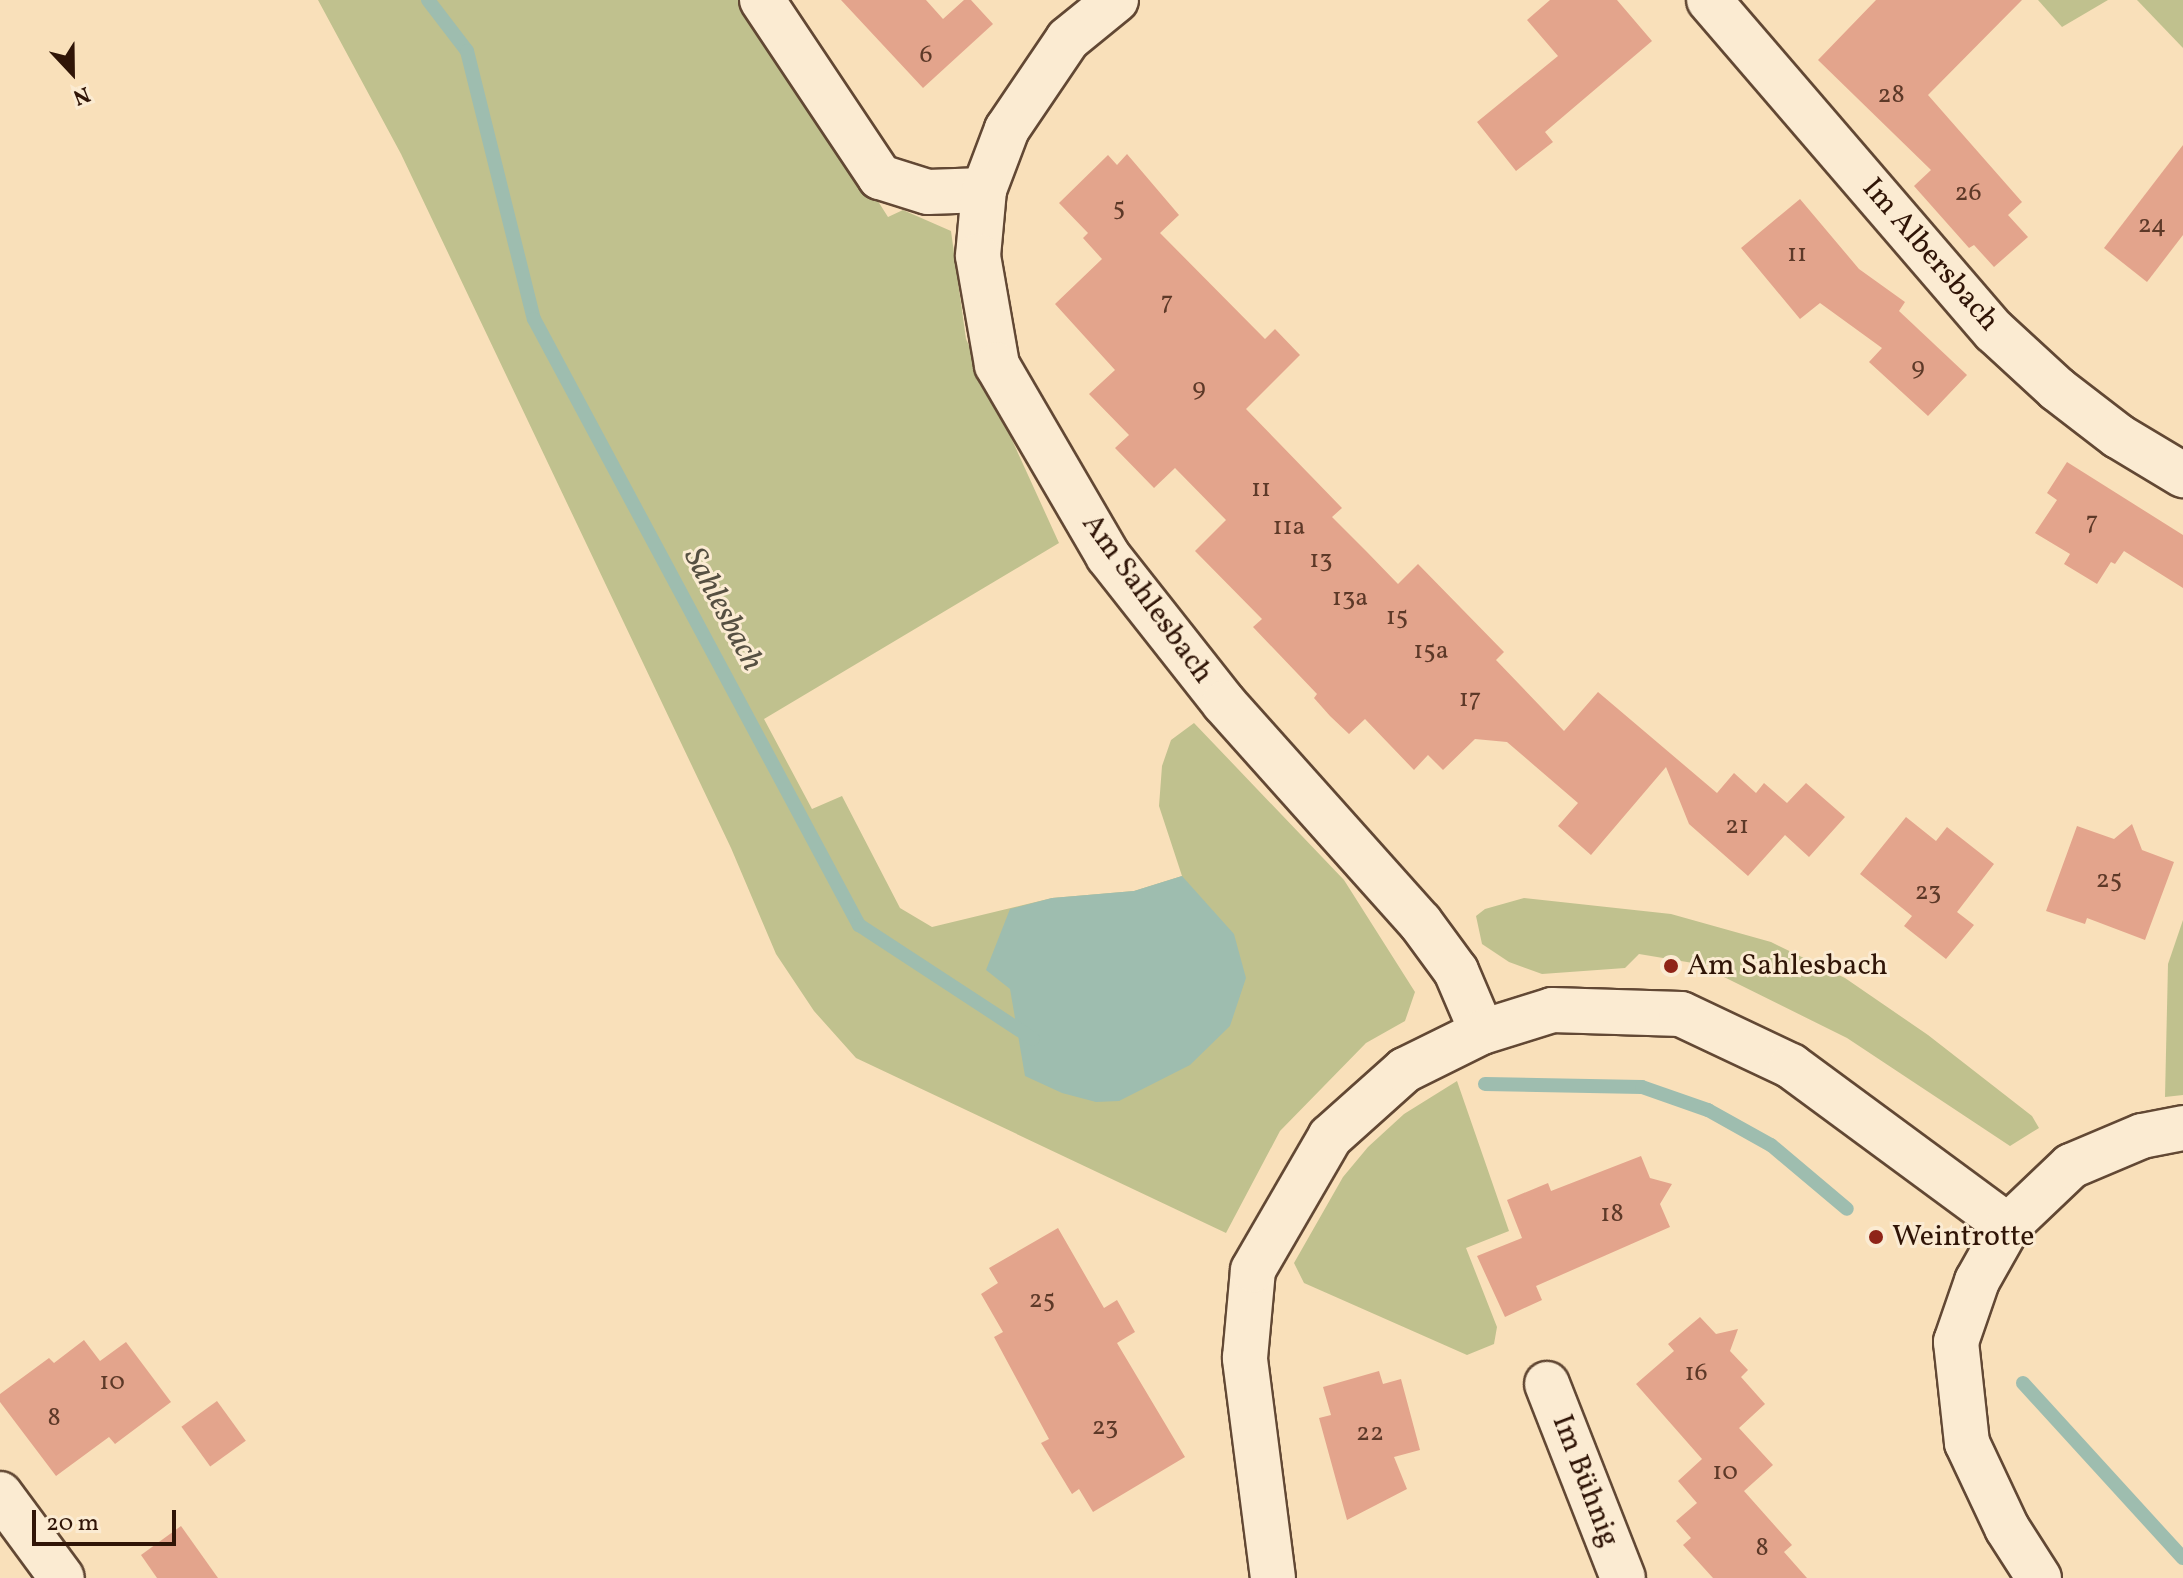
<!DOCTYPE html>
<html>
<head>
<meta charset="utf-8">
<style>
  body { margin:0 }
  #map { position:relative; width:2183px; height:1578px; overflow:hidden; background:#f9e0ba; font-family:Vollkorn,serif }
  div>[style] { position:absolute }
  .green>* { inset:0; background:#c0c18e }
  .water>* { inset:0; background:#9ebdaf }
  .stream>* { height:14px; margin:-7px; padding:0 7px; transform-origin:7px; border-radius:7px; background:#9ebdaf }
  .building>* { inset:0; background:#e3a48c; transform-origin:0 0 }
  .roads { filter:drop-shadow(2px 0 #624834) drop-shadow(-2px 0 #624834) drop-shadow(0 2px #624834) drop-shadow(0 -2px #624834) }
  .minor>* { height:44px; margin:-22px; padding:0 22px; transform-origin:22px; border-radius:22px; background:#fbebd2 }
  .dots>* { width:22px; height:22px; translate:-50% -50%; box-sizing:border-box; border:4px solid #fbebd2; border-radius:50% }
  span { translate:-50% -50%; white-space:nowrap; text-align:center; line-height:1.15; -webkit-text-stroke:6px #fbebd2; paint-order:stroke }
  .number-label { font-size:26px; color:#5d3928 }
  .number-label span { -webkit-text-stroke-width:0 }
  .street-label { font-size:30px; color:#301507 }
  .poi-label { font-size:30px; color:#301507 }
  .left { translate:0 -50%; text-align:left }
  .water-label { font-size:32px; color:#565042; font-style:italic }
  .north { position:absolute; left:32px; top:32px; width:80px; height:80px; -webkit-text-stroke:6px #fbebd2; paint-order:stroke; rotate:158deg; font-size:22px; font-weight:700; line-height:32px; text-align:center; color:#301507 }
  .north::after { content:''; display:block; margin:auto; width:28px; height:36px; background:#301507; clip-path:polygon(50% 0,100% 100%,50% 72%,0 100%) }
  .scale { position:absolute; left:32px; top:1510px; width:144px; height:36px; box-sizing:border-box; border:4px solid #301507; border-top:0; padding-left:10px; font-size:24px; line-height:28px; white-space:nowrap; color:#301507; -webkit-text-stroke:6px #fbebd2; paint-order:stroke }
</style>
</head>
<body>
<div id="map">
  <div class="green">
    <div style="clip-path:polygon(318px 0,750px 0,888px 217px,903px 210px,951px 231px,966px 339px,1059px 543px,764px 719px,812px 809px,842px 796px,900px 908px,932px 927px,1052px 898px,1134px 891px,1182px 876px,1159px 806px,1162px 766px,1171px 740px,1194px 723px,1344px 880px,1415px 992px,1405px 1021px,1366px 1043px,1280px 1131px,1226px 1233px,856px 1058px,814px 1011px,776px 954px,731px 848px,401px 154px)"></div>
    <div style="clip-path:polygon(2038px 0,2108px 0,2062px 27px)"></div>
    <div style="clip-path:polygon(2137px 0,2183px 0,2183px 48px)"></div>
    <div style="clip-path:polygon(1524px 898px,1671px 914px,1771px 942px,1845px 978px,1928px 1035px,2032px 1116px,2039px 1128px,2010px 1146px,1847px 1038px,1724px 977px,1723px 968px,1639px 954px,1625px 968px,1542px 974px,1509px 962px,1482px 944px,1476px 916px,1485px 909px)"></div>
    <div style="clip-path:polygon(2183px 920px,2183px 1095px,2165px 1097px,2168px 964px)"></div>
    <div style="clip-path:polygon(1457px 1081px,1509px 1231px,1466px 1248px,1497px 1327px,1494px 1344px,1467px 1355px,1304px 1283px,1294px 1263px,1343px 1177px,1368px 1147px,1404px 1114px)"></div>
  </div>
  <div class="water">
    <div style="clip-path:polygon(1182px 876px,1234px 934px,1246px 978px,1230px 1026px,1190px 1065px,1119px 1101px,1096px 1102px,1062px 1093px,1025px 1076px,1010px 989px,986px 970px,1010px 909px,1052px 898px,1134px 891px)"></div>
  </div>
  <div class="stream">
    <div style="left:428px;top:0;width:64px;rotate:52.6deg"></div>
    <div style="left:467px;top:51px;width:276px;rotate:76deg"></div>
    <div style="left:534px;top:319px;width:688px;rotate:61.8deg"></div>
    <div style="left:859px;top:925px;width:208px;rotate:33.2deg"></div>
    <div style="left:1485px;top:1084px;width:157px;rotate:1.1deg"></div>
    <div style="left:1642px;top:1087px;width:70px;rotate:19.2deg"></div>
    <div style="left:1708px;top:1110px;width:72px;rotate:29.1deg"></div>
    <div style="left:1771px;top:1145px;width:99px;rotate:40.1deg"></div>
    <div style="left:2023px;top:1383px;width:237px;rotate:47.6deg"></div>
  </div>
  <div class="building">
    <div style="clip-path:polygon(841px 0,926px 0,943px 19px,964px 0,971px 0,993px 24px,923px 88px)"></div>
    <div style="clip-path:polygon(1550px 0,1617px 0,1652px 41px,1545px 132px,1553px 142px,1516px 171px,1477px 122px,1558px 56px,1527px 20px)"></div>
    <div style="clip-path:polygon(1876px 0,2022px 0,1928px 95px,2022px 202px,2008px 215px,2028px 237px,1994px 267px,1974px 245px,1969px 248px,1914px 186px,1931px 170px,1818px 60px)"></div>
    <div style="clip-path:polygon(2183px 145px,2183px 235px,2147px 282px,2104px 248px)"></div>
    <div style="clip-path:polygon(1127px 154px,1179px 215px,1160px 233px,1265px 339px,1275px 329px,1300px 355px,1246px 409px,1342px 508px,1332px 517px,1366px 551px,1398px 584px,1418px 564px,1504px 652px,1496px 660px,1564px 731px,1598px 692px,1717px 793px,1734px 773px,1756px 793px,1764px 783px,1787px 803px,1806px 783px,1845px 817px,1809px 857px,1785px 835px,1748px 876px,1689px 824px,1666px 767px,1591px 855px,1558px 826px,1578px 803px,1507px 742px,1475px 739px,1443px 770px,1428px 755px,1414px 770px,1365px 719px,1349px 734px,1330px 716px,1314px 698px,1317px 694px,1253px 627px,1262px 619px,1195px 551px,1226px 520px,1175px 468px,1154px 488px,1115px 448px,1129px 435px,1089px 394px,1115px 370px,1055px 304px,1102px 259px,1083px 238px,1088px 233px,1059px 203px,1108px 155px,1117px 165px)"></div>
    <div style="clip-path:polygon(1800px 199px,1859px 269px,1905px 302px,1899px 311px,1967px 375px,1928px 416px,1869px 362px,1882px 348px,1820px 303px,1800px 319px,1741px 248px)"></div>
    <div style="clip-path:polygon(2067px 462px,2183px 535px,2183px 588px,2124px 551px,2115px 564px,2111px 562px,2097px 584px,2064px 564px,2070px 554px,2035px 533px,2057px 500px,2047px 493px)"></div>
    <div style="clip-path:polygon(1906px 817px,1936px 841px,1947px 827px,1994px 864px,1957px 912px,1974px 925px,1946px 959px,1904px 926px,1912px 916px,1860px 874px)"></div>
    <div style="clip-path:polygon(2132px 824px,2142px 850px,2174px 862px,2145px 940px,2087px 918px,2085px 924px,2046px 911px,2077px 826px,2114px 839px)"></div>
    <div style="clip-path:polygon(1641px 1156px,1650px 1178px,1672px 1184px,1660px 1204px,1670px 1227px,1536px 1286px,1542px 1300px,1505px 1317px,1477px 1256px,1522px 1238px,1507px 1200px,1548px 1183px,1551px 1191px)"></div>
    <div style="clip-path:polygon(1058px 1228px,1104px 1308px,1117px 1300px,1135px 1332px,1117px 1343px,1185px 1457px,1093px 1512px,1079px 1489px,1072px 1494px,1041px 1443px,1049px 1439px,994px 1337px,1003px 1332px,981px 1294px,998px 1283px,989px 1268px)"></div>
    <div style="clip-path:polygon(1700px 1317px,1716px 1334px,1738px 1329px,1730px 1351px,1748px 1370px,1741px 1377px,1765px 1404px,1739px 1428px,1773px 1465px,1744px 1491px,1792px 1545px,1784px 1552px,1807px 1578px,1713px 1578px,1683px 1545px,1691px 1538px,1676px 1521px,1697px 1503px,1678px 1481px,1702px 1459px,1636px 1384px,1674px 1351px,1668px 1344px)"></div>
    <div style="clip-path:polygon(84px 1340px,100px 1361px,126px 1342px,171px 1402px,115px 1444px,109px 1437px,56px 1476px,0 1402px,0 1394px,49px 1358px,54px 1363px)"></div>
    <div style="clip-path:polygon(1379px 1371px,1383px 1384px,1401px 1379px,1420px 1450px,1394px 1457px,1407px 1489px,1347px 1520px,1319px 1418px,1331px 1415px,1323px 1387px)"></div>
    <div style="left:217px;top:1401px;width:49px;height:44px;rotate:54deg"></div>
    <div style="clip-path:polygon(181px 1526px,218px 1578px,157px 1578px,141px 1555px)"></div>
  </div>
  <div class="roads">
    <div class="minor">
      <div style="left:762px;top:0;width:213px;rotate:56.3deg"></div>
      <div style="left:880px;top:177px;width:50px;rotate:17.4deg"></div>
      <div style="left:928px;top:192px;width:56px;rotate:-2deg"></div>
      <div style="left:1116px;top:0;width:62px;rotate:140.9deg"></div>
      <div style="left:1068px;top:39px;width:109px;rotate:124.1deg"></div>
      <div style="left:1007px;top:129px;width:65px;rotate:110.7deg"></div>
      <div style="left:984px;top:190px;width:66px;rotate:95.2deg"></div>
      <div style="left:978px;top:256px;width:111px;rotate:80.1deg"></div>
      <div style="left:997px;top:365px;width:221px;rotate:59.8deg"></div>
      <div style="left:1108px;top:556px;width:187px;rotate:51.7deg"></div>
      <div style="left:1224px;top:703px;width:294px;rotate:48.2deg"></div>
      <div style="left:1420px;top:922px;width:61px;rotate:53.7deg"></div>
      <div style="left:1456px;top:971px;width:66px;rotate:66.9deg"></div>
      <div style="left:1709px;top:0;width:437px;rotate:49.3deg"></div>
      <div style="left:1994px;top:331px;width:86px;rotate:42.6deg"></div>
      <div style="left:2057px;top:389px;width:77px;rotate:37.6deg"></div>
      <div style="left:2118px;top:436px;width:76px;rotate:31deg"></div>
      <div style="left:1547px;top:1384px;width:208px;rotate:68.6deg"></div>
      <div style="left:0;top:1494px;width:104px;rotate:53.6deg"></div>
      <div style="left:1273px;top:1578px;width:222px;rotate:-97.3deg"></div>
      <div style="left:1245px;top:1358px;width:88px;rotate:-84.8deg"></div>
      <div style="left:1253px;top:1270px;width:154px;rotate:-59.9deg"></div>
      <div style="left:1330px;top:1137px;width:101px;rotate:-41.8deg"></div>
      <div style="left:1405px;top:1070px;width:86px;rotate:-26.3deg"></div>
      <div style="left:1482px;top:1032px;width:73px;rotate:-17.4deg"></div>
      <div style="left:1552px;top:1010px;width:129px;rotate:1.8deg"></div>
      <div style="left:1681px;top:1014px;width:122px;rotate:25.3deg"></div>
      <div style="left:1791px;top:1066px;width:270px;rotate:36.4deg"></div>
      <div style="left:2039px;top:1578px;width:59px;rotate:-122.6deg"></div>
      <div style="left:2007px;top:1528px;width:94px;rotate:-115.2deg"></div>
      <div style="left:1967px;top:1443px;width:102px;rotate:-96.2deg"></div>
      <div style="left:1956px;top:1342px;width:65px;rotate:-71deg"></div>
      <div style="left:1977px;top:1281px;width:63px;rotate:-60.6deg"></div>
      <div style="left:2008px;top:1226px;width:87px;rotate:-43.6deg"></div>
      <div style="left:2071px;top:1166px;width:77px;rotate:-22.9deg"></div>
      <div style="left:2142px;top:1136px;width:42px;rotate:-11deg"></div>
    </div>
  </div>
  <div class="dots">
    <div style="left:1671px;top:966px;background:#8f2418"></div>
    <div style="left:1876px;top:1237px;background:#8f2418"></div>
  </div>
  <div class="number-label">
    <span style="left:926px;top:56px">6</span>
    <span style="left:1891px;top:96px">28</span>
    <span style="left:1968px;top:194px">26</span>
    <span style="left:1119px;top:209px">5</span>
    <span style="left:2152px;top:226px">24</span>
    <span style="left:1797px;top:255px">11</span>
    <span style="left:1167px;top:303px">7</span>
    <span style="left:1918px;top:368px">9</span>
    <span style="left:1199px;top:389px">9</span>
    <span style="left:1261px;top:490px">11</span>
    <span style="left:2092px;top:523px">7</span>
    <span style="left:1289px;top:528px">11a</span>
    <span style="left:1321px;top:561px">13</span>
    <span style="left:1350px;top:599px">13a</span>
    <span style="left:1397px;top:618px">15</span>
    <span style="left:1431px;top:652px">15a</span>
    <span style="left:1470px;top:700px">17</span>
    <span style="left:1737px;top:827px">21</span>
    <span style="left:2109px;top:881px">25</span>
    <span style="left:1928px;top:893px">23</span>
    <span style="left:1612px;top:1215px">18</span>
    <span style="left:1042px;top:1301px">25</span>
    <span style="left:1696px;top:1374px">16</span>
    <span style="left:112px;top:1383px">10</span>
    <span style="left:54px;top:1419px">8</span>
    <span style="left:1105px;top:1428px">23</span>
    <span style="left:1370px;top:1434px">22</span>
    <span style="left:1725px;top:1473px">10</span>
    <span style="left:1762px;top:1549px">8</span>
  </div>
  <div class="street-label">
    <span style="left:1930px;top:255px;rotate:49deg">Im Albersbach</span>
    <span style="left:1147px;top:599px;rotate:54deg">Am Sahlesbach</span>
    <span style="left:1585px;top:1481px;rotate:69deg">Im Bühnig</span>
  </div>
  <div class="poi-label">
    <span class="left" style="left:1687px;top:966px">Am Sahlesbach</span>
    <span class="left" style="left:1892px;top:1237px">Weintrotte</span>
  </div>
  <div class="water-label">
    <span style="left:722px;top:610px;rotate:62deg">Sahlesbach</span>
  </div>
  <div class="north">N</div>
  <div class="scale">20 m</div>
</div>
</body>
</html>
